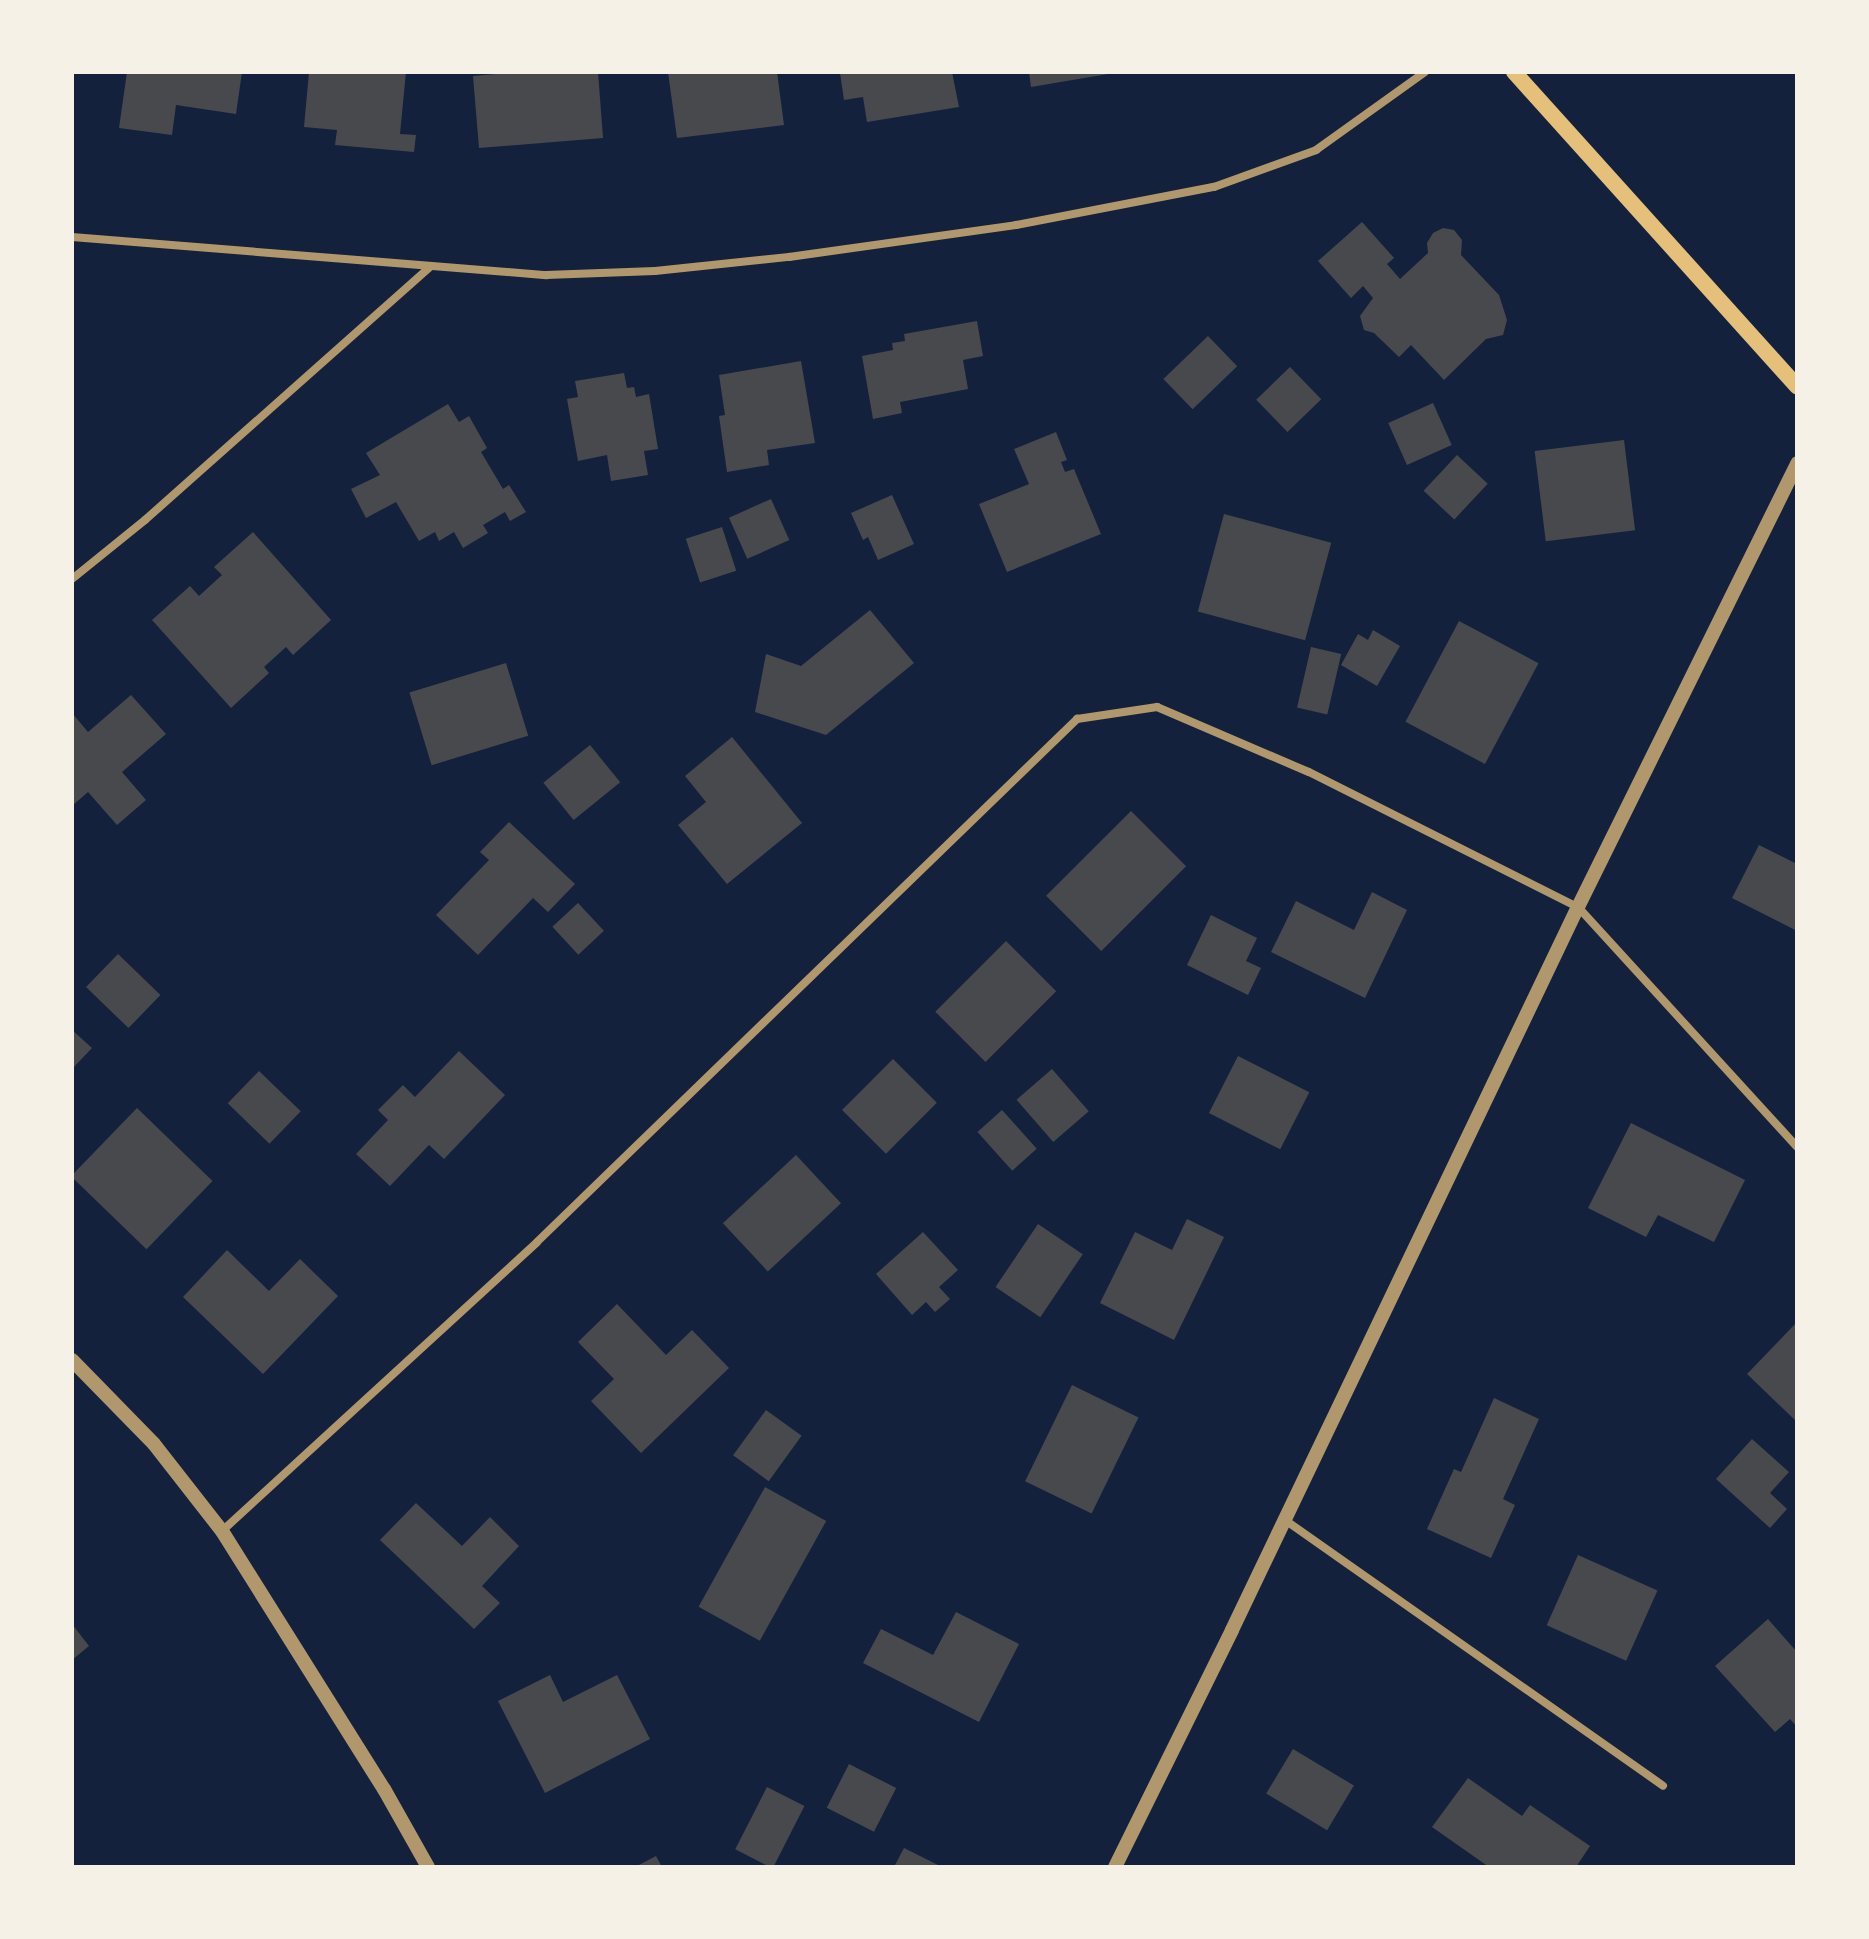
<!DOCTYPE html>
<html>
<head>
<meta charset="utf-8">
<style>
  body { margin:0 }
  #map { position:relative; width:1869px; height:1939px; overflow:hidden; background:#14213d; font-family:Quicksand,sans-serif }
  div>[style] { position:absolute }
  .building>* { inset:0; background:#48494c; transform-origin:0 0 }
  .minor>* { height:8px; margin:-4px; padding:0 4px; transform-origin:4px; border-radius:4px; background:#b1986c }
  .tertiary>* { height:14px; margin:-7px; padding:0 7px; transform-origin:7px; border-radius:7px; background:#b1986c }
  .secondary>* { height:16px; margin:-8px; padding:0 8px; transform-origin:8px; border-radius:8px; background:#e5c07b }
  span { translate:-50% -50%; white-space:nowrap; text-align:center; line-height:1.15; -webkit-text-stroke:8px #f6f1e7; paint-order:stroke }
  .frame { position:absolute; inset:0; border:74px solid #f6f1e7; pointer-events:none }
</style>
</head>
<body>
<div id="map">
  <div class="building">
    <div style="clip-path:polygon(127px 72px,242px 72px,236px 114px,176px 105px,172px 135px,119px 128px)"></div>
    <div style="clip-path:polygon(309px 72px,406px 72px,400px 134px,416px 135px,414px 152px,335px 145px,337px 130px,304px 127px)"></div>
    <div style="clip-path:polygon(519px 72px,598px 72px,603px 138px,479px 148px,473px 76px)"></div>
    <div style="clip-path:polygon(668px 72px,777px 72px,784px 125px,677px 138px)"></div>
    <div style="clip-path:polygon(846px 72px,952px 72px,959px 107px,867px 122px,863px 97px,844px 100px,840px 73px)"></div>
    <div style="clip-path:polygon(1029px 72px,1108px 72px,1108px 74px,1031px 87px)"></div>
    <div style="clip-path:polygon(1362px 222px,1394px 258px,1387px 264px,1400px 279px,1428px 253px,1427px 243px,1433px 233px,1443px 228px,1454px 230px,1462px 240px,1461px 255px,1499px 295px,1507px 320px,1503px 335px,1486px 339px,1444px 380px,1411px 345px,1399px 357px,1374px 333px,1364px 330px,1360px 316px,1373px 298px,1363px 286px,1351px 298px,1318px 261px)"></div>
    <div style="clip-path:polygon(977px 321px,983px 356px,963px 360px,968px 389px,900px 402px,902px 413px,873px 419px,862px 356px,893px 350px,892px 343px,905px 341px,904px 334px)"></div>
    <div style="left:1208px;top:336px;width:42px;height:62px;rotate:46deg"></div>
    <div style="clip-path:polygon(801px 361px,815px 443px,767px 450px,769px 465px,727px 472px,719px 416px,725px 415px,719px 375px)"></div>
    <div style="left:1290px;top:367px;width:45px;height:47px;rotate:46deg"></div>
    <div style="clip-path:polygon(624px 373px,627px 388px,634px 387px,636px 397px,649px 394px,658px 449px,644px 451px,648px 475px,611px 481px,607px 455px,578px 461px,567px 399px,578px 397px,575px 381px)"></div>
    <div style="left:1433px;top:403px;width:46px;height:49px;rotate:66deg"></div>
    <div style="clip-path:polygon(448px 404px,459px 422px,469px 416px,487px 448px,481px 452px,503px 489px,509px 485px,526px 512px,510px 521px,505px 512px,483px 525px,488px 533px,463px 548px,454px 532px,439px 541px,435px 532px,419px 541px,396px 502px,366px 518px,351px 489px,380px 475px,366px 453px)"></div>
    <div style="clip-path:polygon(1056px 432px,1067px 460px,1061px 462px,1065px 472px,1074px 469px,1101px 534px,1007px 572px,979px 504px,1029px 484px,1014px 449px)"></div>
    <div style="left:1624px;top:440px;width:91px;height:90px;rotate:83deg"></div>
    <div style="left:1457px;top:455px;width:42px;height:49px;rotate:43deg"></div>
    <div style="clip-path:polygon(892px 495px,914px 544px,878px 560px,868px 537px,863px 540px,851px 513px)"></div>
    <div style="left:771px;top:499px;width:45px;height:46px;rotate:66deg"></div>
    <div style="left:1224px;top:514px;width:111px;height:101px;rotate:15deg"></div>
    <div style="left:722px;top:527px;width:46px;height:38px;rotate:72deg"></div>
    <div style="clip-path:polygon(253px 532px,331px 620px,293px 655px,286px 647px,264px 667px,269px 673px,231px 708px,152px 620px,190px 586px,199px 596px,222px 575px,214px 567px)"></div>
    <div style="clip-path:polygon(870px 610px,914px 663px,826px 735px,755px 712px,766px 654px,801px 666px)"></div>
    <div style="left:1459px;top:621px;width:90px;height:114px;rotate:28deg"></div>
    <div style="clip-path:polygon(1373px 630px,1400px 646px,1377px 686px,1341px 665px,1358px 634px,1368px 640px)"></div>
    <div style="left:1311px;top:647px;width:31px;height:62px;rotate:13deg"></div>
    <div style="left:506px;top:663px;width:76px;height:101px;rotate:73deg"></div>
    <div style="clip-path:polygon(131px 695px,166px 734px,122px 772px,146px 800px,117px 825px,88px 792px,72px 806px,72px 713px,88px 732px)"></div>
    <div style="clip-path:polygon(732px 737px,802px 823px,727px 884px,678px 825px,706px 802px,685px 776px)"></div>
    <div style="left:590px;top:745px;width:48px;height:60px;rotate:51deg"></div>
    <div style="left:1131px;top:811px;width:78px;height:120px;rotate:45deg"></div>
    <div style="clip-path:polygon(509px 822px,575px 884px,548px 912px,533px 898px,478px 955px,436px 915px,489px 860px,480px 852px)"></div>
    <div style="clip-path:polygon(1759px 845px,1797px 864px,1797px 931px,1732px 898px)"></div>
    <div style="clip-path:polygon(1372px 892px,1407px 910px,1365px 998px,1271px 952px,1296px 901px,1354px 930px)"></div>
    <div style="left:578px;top:903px;width:38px;height:35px;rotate:47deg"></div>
    <div style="clip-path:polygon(1211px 915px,1257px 938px,1246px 961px,1261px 968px,1248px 995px,1187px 965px)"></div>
    <div style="left:1006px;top:941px;width:71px;height:100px;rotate:45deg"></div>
    <div style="left:118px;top:954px;width:59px;height:46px;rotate:44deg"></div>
    <div style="clip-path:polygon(72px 1030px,92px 1048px,72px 1069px)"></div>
    <div style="clip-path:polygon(459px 1051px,505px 1095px,444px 1159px,429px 1145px,390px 1186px,356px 1154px,388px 1120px,378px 1110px,403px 1085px,415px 1097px)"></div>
    <div style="left:1238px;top:1056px;width:80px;height:64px;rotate:27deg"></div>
    <div style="left:893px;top:1059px;width:62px;height:72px;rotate:45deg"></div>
    <div style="left:1052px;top:1069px;width:56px;height:47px;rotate:49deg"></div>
    <div style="left:259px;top:1071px;width:58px;height:45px;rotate:44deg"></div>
    <div style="left:137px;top:1108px;width:105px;height:95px;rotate:44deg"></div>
    <div style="left:1002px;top:1110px;width:52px;height:33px;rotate:48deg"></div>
    <div style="clip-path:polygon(1631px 1123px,1745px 1180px,1714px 1242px,1658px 1215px,1646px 1237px,1588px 1208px)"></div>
    <div style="left:796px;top:1155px;width:66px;height:100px;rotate:47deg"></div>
    <div style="clip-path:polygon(1187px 1219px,1224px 1237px,1174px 1340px,1100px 1303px,1135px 1232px,1172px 1250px)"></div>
    <div style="left:1038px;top:1224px;width:54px;height:76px;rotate:34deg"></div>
    <div style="clip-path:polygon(923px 1232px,958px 1270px,939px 1287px,950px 1299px,935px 1312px,926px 1302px,912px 1315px,876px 1274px)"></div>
    <div style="clip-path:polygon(227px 1250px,269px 1291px,300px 1259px,338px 1296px,263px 1374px,183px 1297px)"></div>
    <div style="clip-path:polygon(617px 1304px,666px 1355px,692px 1330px,729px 1368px,641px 1453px,591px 1401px,614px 1379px,578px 1342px)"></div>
    <div style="clip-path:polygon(1797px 1322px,1797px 1422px,1747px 1374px)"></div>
    <div style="left:1072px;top:1385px;width:74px;height:107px;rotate:26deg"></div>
    <div style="clip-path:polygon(1494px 1398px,1539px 1419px,1503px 1499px,1515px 1505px,1491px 1558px,1427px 1529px,1454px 1469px,1461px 1472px)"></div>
    <div style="left:766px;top:1410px;width:44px;height:56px;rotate:36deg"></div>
    <div style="clip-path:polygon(1752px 1439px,1789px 1472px,1770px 1493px,1787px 1509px,1770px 1528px,1716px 1479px)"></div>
    <div style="left:765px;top:1487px;width:70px;height:137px;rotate:29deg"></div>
    <div style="clip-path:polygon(416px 1503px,462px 1546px,490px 1517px,519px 1546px,482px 1586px,500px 1603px,474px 1629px,380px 1540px)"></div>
    <div style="left:1578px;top:1555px;width:87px;height:77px;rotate:24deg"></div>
    <div style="clip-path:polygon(956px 1612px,1019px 1644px,979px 1722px,863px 1663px,881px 1629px,933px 1655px)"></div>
    <div style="clip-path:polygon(1768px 1619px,1797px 1652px,1797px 1727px,1790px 1719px,1775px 1732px,1715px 1666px)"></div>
    <div style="clip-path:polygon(72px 1624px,89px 1646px,72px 1660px)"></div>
    <div style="clip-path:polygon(550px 1675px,563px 1702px,617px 1675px,650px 1739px,545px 1793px,498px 1701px)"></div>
    <div style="left:1293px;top:1749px;width:71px;height:52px;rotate:31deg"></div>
    <div style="left:849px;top:1764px;width:53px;height:49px;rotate:27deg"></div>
    <div style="clip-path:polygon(1468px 1778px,1522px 1816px,1530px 1805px,1590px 1846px,1576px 1867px,1489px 1867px,1432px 1827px)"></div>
    <div style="left:767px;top:1787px;width:42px;height:70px;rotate:27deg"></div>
    <div style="clip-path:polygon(904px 1848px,942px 1867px,894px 1867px)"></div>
    <div style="clip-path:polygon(656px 1856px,662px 1867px,635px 1867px)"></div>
  </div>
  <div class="minor">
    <div style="left:72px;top:237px;width:476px;rotate:4.6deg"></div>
    <div style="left:546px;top:275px;width:109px;rotate:-2.1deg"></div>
    <div style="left:655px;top:271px;width:135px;rotate:-6deg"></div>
    <div style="left:789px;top:257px;width:229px;rotate:-8deg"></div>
    <div style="left:1016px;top:225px;width:202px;rotate:-10.9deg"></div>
    <div style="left:1214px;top:187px;width:109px;rotate:-19.9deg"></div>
    <div style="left:1316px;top:150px;width:134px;rotate:-35.6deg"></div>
    <div style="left:72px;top:579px;width:94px;rotate:-38.9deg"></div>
    <div style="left:145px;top:520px;width:381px;rotate:-41.6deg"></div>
    <div style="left:1285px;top:1520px;width:462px;rotate:35.1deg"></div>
    <div style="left:222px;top:1531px;width:427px;rotate:-42.5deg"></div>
    <div style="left:537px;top:1242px;width:752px;rotate:-44.08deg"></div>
    <div style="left:1077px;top:719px;width:81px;rotate:-8.5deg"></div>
    <div style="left:1157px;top:707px;width:165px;rotate:23.2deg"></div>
    <div style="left:1309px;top:772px;width:301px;rotate:26.7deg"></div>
    <div style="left:1578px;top:907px;width:325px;rotate:47.6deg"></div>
  </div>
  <div class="tertiary">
    <div style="left:72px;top:1360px;width:117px;rotate:45.7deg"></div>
    <div style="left:154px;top:1444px;width:110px;rotate:52deg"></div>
    <div style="left:222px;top:1531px;width:305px;rotate:57.9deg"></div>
    <div style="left:384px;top:1789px;width:90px;rotate:60.6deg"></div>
    <div style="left:1115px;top:1867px;width:264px;rotate:-63.7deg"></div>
    <div style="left:1232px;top:1630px;width:802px;rotate:-64.43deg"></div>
    <div style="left:1578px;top:907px;width:495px;rotate:-63.7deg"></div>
  </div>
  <div class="secondary">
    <div style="left:1514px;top:72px;width:423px;rotate:48deg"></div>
  </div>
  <div class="frame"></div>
</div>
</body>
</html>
